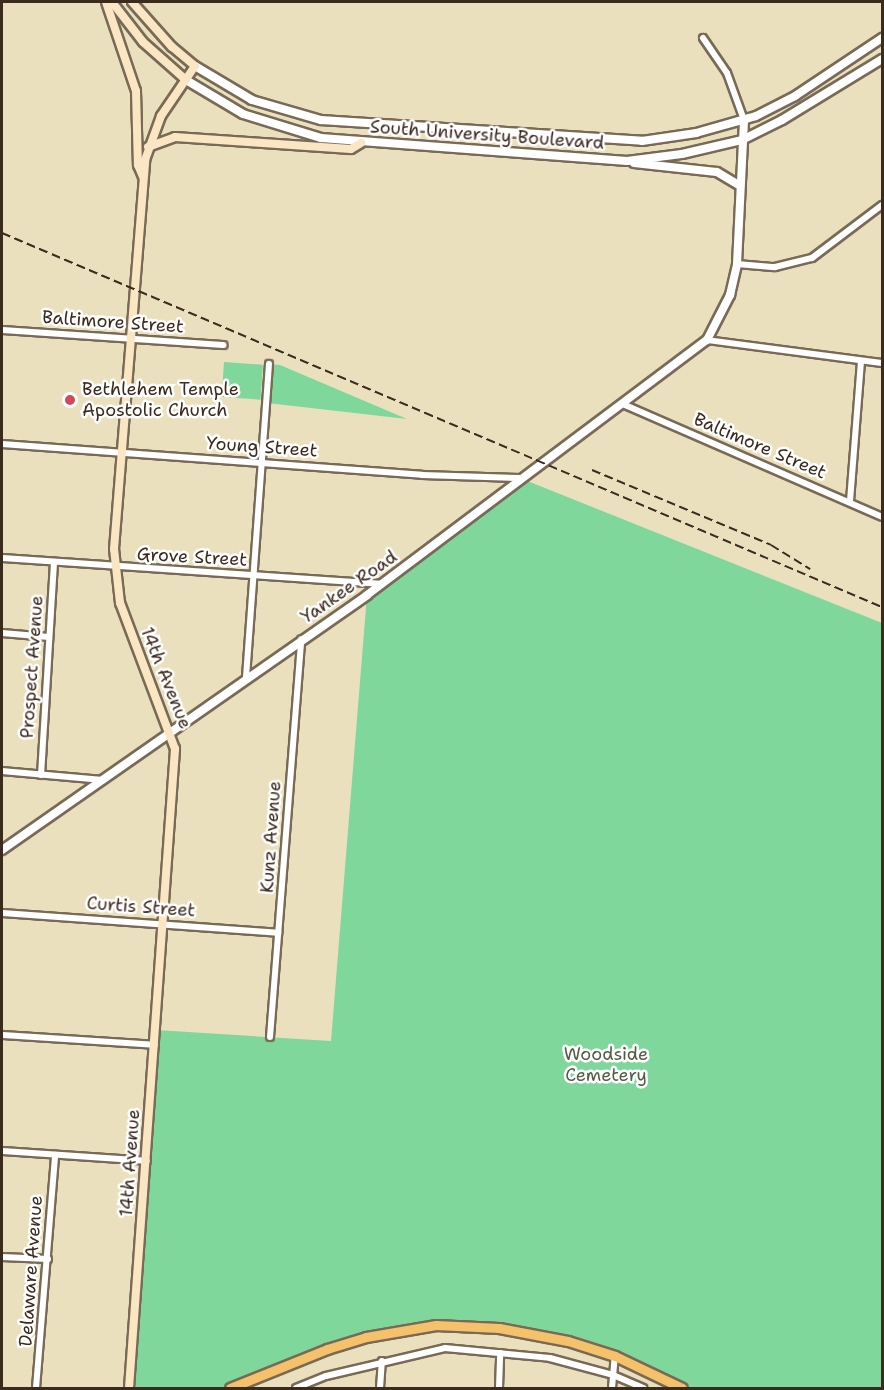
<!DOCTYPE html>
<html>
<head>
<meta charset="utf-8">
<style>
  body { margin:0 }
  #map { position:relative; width:884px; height:1390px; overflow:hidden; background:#eae0bd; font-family:"Shantell Sans",sans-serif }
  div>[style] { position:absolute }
  .green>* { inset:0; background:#80d79b; transform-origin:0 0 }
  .roads { filter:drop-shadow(2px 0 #786a56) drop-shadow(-2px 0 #786a56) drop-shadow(0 2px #786a56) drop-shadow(0 -2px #786a56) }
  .minor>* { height:6px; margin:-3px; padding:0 3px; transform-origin:3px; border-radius:3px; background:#fff }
  .tertiary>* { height:8px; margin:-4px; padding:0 4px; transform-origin:4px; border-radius:4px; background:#fff }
  .secondary>* { height:8px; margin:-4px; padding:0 4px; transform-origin:4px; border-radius:4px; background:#fbe6c4 }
  .primary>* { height:9px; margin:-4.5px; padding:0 4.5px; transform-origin:4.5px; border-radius:4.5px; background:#f5c16b }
  .rail>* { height:2px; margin-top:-1px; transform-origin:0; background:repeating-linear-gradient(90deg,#3b2a1e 0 9px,transparent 0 13.5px) }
  .dots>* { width:16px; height:16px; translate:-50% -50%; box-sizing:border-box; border:3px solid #fff; border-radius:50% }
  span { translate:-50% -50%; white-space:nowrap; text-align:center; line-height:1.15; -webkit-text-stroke:5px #fff; paint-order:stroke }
  .street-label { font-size:18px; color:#3b2a1e }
  .poi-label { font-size:18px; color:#3b2a1e }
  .left { translate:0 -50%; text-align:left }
  .park-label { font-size:18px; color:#505e44 }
  .frame { position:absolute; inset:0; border:3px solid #3b2a1e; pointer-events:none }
</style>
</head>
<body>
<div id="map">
  <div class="green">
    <div style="left:224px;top:362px;width:39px;height:35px;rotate:4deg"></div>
    <div style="clip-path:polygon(269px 364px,280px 365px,407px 419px,267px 403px)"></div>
    <div style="clip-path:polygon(520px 478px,882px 623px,882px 1388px,667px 1388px,670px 1383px,649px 1371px,543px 1336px,436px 1325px,366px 1337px,230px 1388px,129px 1388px,156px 1030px,331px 1041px,367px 595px)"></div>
  </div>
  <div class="roads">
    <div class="minor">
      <div style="left:703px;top:38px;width:42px;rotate:55.6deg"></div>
      <div style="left:727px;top:73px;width:50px;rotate:70.1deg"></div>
      <div style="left:737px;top:264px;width:38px;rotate:5deg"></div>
      <div style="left:775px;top:267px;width:38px;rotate:-14deg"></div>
      <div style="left:812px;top:258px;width:88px;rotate:-37.1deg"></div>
      <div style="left:2px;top:330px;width:222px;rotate:3.9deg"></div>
      <div style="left:707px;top:340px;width:177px;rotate:7.5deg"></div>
      <div style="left:625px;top:405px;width:280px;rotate:23.5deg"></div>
      <div style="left:2px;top:444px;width:421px;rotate:4.2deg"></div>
      <div style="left:422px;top:475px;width:98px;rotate:1.8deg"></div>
      <div style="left:850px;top:501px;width:140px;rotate:-85.5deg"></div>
      <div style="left:2px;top:558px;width:379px;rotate:3.9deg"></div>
      <div style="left:2px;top:633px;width:47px;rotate:4.9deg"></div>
      <div style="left:246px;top:677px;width:314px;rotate:-85.8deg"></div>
      <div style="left:2px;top:771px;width:101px;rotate:5.1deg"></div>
      <div style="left:41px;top:775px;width:213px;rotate:-86.5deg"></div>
      <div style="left:2px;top:913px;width:277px;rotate:4.1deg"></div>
      <div style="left:2px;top:1035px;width:153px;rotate:3.7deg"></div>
      <div style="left:270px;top:1037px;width:399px;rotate:-85.5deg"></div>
      <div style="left:2px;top:1151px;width:145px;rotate:3.9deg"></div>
      <div style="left:2px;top:1257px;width:46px;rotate:2.5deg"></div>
      <div style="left:36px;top:1388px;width:234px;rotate:-85.3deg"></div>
      <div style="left:296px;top:1388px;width:32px;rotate:-22deg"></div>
      <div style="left:326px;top:1376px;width:122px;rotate:-13.2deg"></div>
      <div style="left:445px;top:1348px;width:105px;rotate:5.4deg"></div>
      <div style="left:550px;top:1358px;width:65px;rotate:15.1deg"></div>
      <div style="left:613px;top:1375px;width:33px;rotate:23deg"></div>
      <div style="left:380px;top:1388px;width:27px;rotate:-86deg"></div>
      <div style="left:499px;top:1388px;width:35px;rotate:-88deg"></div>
      <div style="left:612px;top:1388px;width:32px;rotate:-85deg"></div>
    </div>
    <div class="tertiary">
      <div style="left:195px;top:66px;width:66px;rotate:30.8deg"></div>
      <div style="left:252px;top:100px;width:72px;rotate:16.2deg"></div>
      <div style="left:321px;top:120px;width:322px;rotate:3.7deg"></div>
      <div style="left:642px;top:141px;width:55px;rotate:-8.4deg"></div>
      <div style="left:696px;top:133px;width:62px;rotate:-15.8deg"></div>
      <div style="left:756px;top:116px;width:44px;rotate:-27.1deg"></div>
      <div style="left:795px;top:96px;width:105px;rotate:-33.7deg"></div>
      <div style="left:186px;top:80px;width:66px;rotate:30.8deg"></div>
      <div style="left:243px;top:114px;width:82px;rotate:17.1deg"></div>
      <div style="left:321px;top:138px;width:307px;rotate:4.3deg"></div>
      <div style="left:627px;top:161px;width:55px;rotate:-7.3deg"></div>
      <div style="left:682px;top:154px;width:62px;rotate:-13.1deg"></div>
      <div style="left:742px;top:140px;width:45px;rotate:-26.6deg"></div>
      <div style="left:782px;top:120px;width:117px;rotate:-31.4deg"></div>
      <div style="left:634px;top:163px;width:83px;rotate:6.2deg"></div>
      <div style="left:717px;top:172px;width:27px;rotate:31deg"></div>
      <div style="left:2px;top:850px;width:445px;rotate:-34.9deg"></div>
      <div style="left:367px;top:595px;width:425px;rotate:-36.9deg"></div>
      <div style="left:707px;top:340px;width:51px;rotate:-62.9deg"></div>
      <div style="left:730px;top:295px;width:32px;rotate:-77deg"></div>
      <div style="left:737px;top:264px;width:144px;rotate:-87.2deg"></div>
    </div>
    <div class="secondary">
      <div style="left:106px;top:2px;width:94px;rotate:71.4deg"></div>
      <div style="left:136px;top:91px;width:74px;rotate:88.5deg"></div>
      <div style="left:138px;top:165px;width:13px;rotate:67deg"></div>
      <div style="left:112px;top:2px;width:51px;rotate:52.2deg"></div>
      <div style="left:143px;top:42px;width:57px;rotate:41.5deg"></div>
      <div style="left:148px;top:147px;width:29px;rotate:-20deg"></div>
      <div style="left:175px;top:137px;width:176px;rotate:3.9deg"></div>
      <div style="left:351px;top:149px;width:12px;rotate:-31deg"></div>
      <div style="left:129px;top:1388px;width:641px;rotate:-85.88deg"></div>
      <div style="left:175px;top:749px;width:156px;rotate:-110.6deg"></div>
      <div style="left:120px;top:603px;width:54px;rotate:-96.3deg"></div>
      <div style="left:114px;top:549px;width:390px;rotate:-85.4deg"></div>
      <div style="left:145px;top:160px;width:47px;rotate:-70deg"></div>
      <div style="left:161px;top:116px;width:60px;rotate:-55.8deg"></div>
      <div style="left:195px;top:66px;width:30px;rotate:-140deg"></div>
      <div style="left:172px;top:47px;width:60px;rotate:-131.6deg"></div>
    </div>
    <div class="primary">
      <div style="left:230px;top:1388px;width:105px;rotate:-21.9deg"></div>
      <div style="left:327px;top:1349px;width:41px;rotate:-17.1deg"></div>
      <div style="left:366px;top:1337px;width:71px;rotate:-9.7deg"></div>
      <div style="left:436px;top:1325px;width:63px;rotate:2.7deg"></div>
      <div style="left:499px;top:1328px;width:70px;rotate:10.7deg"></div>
      <div style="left:568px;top:1341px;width:49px;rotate:17.7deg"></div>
      <div style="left:615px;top:1356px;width:74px;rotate:25.5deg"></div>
    </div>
  </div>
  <div class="rail">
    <div style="left:2px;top:233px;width:956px;rotate:23.03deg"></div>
    <div style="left:592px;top:470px;width:194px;rotate:22.7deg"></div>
    <div style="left:771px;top:545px;width:46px;rotate:31.6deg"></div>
  </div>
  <div class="dots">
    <div style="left:70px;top:400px;background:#d1495b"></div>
  </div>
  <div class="street-label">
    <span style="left:487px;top:135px;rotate:4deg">South University Boulevard</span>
    <span style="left:113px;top:322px;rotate:4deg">Baltimore Street</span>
    <span style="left:760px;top:446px;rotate:23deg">Baltimore Street</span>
    <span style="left:262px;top:447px;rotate:4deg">Young Street</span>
    <span style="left:192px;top:557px;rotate:3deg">Grove Street</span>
    <span style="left:349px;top:587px;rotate:-35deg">Yankee Road</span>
    <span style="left:32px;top:667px;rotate:-86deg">Prospect Avenue</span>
    <span style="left:166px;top:678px;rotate:68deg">14th Avenue</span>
    <span style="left:271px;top:837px;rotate:-86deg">Kunz Avenue</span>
    <span style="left:141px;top:907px;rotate:4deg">Curtis Street</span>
    <span style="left:130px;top:1163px;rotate:-86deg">14th Avenue</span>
    <span style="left:31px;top:1271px;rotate:-86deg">Delaware Avenue</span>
  </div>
  <div class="poi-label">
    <span class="left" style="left:82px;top:400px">Bethlehem Temple<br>Apostolic Church</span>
  </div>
  <div class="park-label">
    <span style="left:606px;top:1065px">Woodside<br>Cemetery</span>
  </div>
  <div class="frame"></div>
</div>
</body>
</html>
